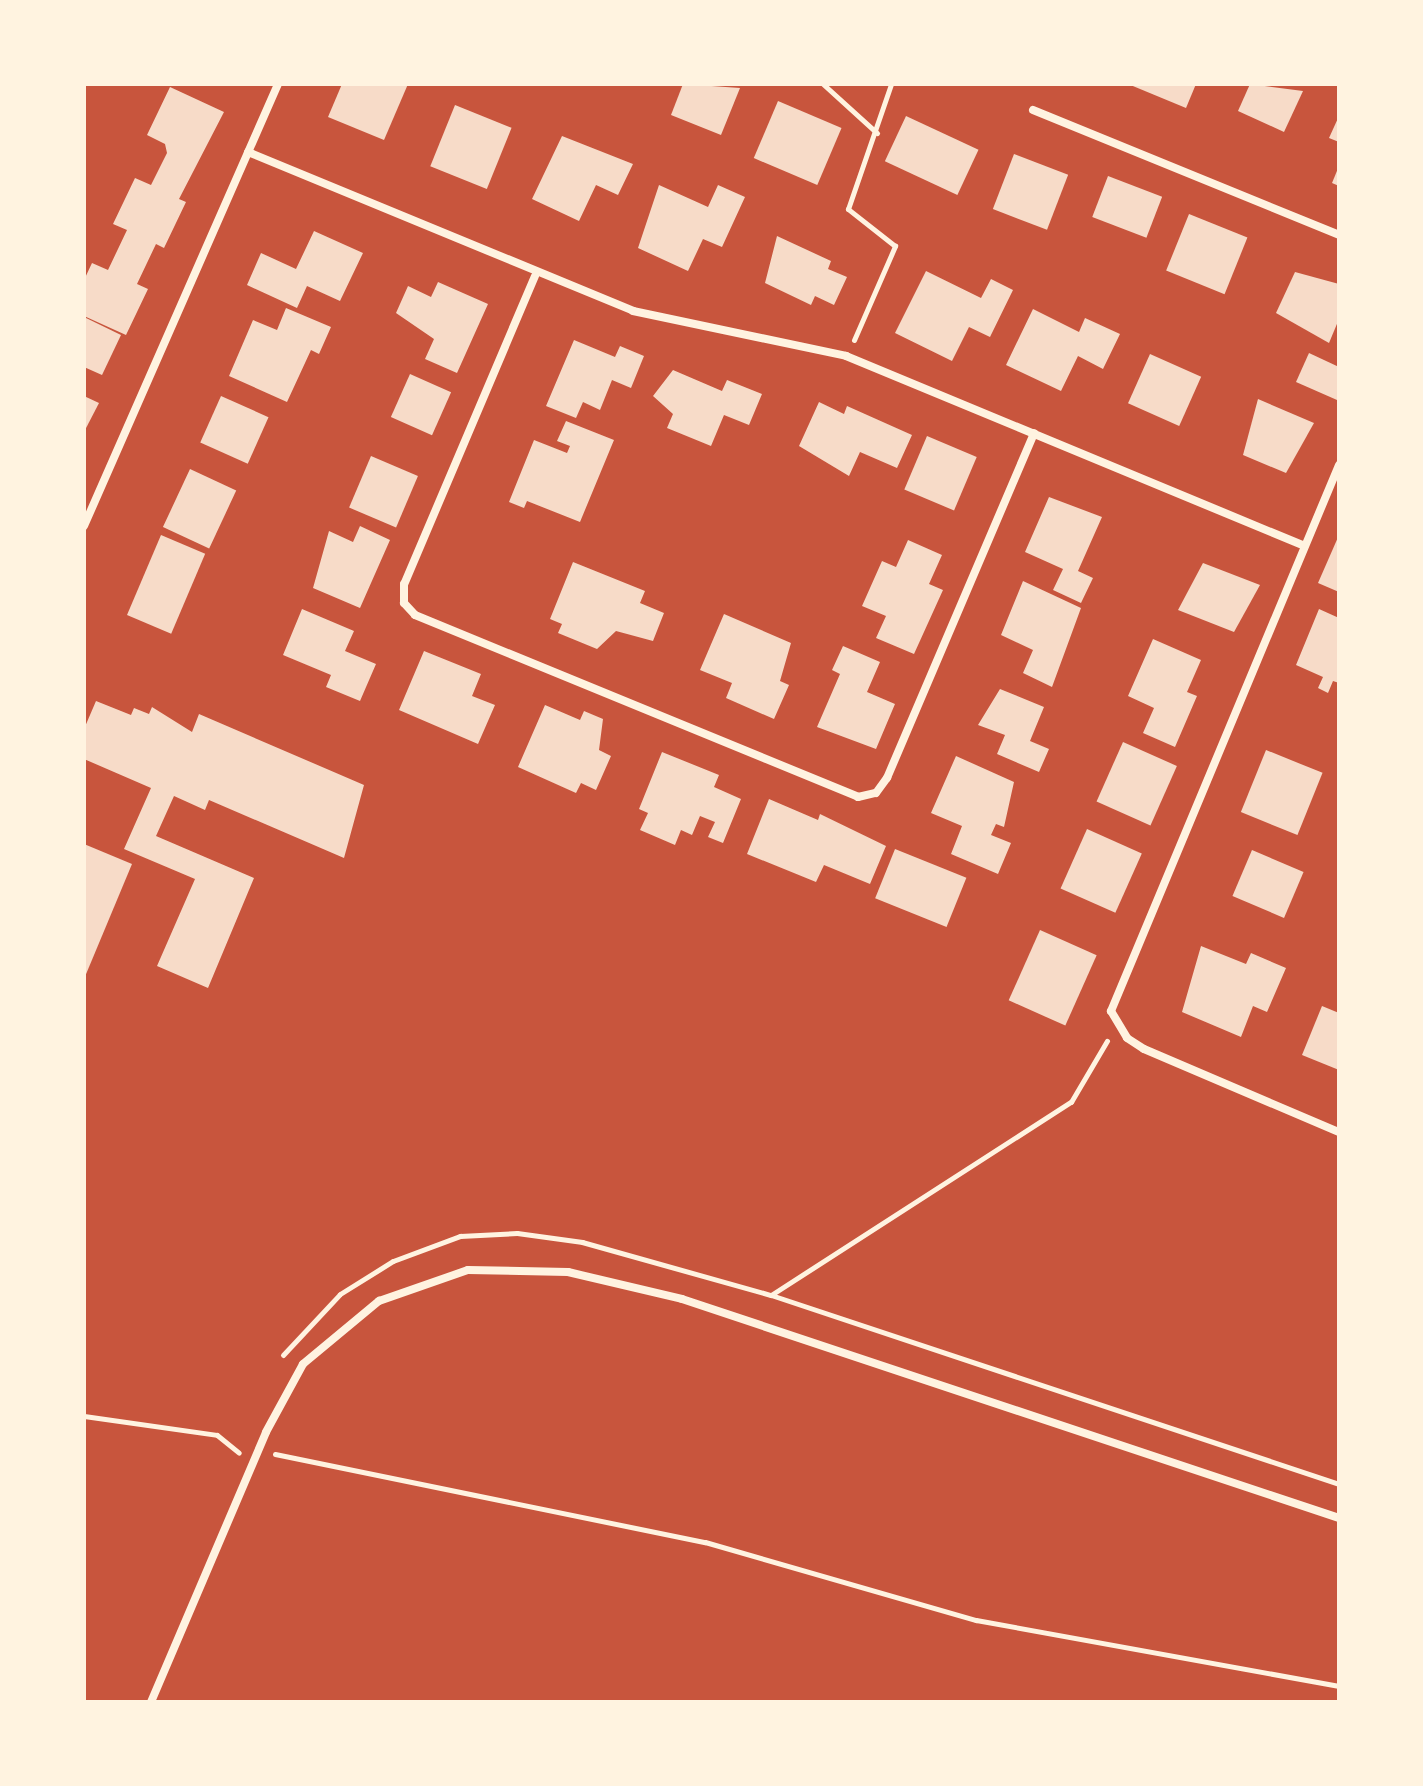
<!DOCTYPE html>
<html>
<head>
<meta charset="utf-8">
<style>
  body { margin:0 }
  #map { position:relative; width:1423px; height:1786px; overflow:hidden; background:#c8553d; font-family:"PT Serif",serif }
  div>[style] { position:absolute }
  .building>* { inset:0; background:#f7dbc8; transform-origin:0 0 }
  .path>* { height:5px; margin:-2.5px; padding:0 2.5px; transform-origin:2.5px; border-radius:2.5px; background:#fff3e0 }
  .minor>* { height:8px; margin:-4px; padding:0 4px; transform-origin:4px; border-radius:4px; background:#fff3e0 }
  span { translate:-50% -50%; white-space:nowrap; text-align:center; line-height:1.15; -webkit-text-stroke:7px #fff3e0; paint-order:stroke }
  .frame { position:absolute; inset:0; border:86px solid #fff3e0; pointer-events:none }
</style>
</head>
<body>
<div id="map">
  <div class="building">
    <div style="clip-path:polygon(342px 84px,408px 84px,384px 140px,328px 117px)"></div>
    <div style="clip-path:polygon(683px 84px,740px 88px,721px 135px,671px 115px)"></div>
    <div style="clip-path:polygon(1128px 84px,1196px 84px,1186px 108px)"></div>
    <div style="clip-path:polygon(1250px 84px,1303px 91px,1284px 132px,1238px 111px)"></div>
    <div style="clip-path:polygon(170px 87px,224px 112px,179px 199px,186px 202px,164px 248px,156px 244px,137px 284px,148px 289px,126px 335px,84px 316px,84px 280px,92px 263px,108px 270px,127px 230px,113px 224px,135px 178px,151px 185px,167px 153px,165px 144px,147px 135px)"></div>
    <div style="left:778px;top:101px;width:69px;height:62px;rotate:23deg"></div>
    <div style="left:455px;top:105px;width:61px;height:66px;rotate:22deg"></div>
    <div style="left:906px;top:116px;width:80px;height:50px;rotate:25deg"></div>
    <div style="clip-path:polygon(1339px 116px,1339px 142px,1329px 138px)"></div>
    <div style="clip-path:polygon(562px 136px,633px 164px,618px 195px,596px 185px,579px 221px,532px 199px)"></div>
    <div style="left:1014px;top:154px;width:58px;height:59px;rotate:21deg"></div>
    <div style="clip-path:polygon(1339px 166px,1339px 186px,1332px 183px)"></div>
    <div style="left:1108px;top:176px;width:58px;height:44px;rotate:21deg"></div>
    <div style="clip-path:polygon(659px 185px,708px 207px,718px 185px,745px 197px,722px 247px,703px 239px,688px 271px,638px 248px)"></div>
    <div style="left:1189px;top:214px;width:63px;height:61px;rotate:22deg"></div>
    <div style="clip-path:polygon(314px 231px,363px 253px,340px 301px,307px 286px,297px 308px,247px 285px,261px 253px,296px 269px)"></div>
    <div style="clip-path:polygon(777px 236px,831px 261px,828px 269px,847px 277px,834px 305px,815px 296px,811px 305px,765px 283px)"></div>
    <div style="clip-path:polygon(926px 271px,981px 298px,991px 279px,1013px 290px,990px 337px,969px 327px,952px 361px,895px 333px)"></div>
    <div style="clip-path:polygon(1295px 272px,1339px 284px,1339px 319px,1329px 343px,1276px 313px)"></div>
    <div style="clip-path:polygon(438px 282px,488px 304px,457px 373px,425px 359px,434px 339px,396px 313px,408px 286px,431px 297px)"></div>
    <div style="clip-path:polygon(286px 308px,331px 327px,319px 354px,311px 350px,287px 402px,229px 376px,253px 320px,277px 330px)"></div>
    <div style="clip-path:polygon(1033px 309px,1079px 332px,1085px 318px,1120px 334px,1103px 369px,1078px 356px,1061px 391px,1006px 365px)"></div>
    <div style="clip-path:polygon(84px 317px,121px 335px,102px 375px,84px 367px)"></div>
    <div style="clip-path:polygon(574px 340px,615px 357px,620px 346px,644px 356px,631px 388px,612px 380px,600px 410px,583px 402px,576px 418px,546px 406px)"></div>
    <div style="clip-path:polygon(1309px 353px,1339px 367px,1337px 400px,1296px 382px)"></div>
    <div style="left:1150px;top:354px;width:56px;height:54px;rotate:24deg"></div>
    <div style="clip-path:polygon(673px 370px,722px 391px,727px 380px,762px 394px,749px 425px,724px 415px,711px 446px,667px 428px,673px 414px,653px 396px)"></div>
    <div style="left:410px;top:374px;width:45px;height:47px;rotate:24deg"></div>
    <div style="clip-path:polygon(84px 396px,99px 403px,84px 432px)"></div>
    <div style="left:221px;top:396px;width:52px;height:51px;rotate:24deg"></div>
    <div style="clip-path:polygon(1258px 399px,1314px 423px,1286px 473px,1243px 455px)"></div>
    <div style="clip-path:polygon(819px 402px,844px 414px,847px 406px,912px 435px,897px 468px,860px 452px,849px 476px,799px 446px)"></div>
    <div style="clip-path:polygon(566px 421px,614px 440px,580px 522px,527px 501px,524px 508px,509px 502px,534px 440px,567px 453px,570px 446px,557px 441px)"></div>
    <div style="left:927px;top:436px;width:54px;height:58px;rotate:23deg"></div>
    <div style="left:371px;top:456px;width:51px;height:56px;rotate:23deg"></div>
    <div style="left:190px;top:469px;width:51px;height:64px;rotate:25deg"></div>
    <div style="clip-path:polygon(1049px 497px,1102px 517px,1078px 571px,1093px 578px,1081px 603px,1053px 590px,1063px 569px,1025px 552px)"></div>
    <div style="clip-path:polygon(360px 526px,390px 540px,360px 608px,313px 588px,329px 531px,353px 542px)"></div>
    <div style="left:161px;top:535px;width:48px;height:87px;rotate:23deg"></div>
    <div style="clip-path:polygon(1339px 535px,1339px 592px,1318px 583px)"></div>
    <div style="clip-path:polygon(908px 540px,942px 555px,929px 584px,943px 590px,914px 654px,876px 638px,886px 616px,862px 606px,882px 561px,896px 567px)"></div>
    <div style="clip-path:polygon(573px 562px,645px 591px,640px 603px,664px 613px,653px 641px,616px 631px,597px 649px,558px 633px,562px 624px,550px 619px)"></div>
    <div style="clip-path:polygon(1203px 563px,1260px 585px,1234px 632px,1178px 610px)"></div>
    <div style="clip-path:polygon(1023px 581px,1081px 608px,1052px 687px,1023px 673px,1033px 650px,1001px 635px)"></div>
    <div style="clip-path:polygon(302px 609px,354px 631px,345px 651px,376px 664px,360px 701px,326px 687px,331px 675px,283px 655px)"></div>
    <div style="clip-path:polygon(1319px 609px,1339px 618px,1339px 683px,1333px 681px,1328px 693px,1318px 688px,1323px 677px,1296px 665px)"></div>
    <div style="clip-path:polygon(724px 614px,791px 643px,780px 681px,789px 685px,774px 719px,726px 698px,732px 683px,700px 670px)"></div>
    <div style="clip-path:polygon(1153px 639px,1201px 660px,1187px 692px,1197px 696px,1175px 747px,1143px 733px,1154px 708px,1128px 696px)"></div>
    <div style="clip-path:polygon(843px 646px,880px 662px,867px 692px,895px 704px,876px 749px,817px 727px,840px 674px,832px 670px)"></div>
    <div style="clip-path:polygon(424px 651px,481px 674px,472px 696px,495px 705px,478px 744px,399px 710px)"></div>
    <div style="clip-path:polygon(1000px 689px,1044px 707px,1030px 741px,1049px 749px,1039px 772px,997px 754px,1005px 735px,978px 725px)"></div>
    <div style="clip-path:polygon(96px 701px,131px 715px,134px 708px,149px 714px,152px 707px,192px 732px,199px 714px,364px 785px,344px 858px,209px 800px,205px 810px,174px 796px,156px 836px,254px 878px,208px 988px,157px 966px,195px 879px,124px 849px,151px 788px,84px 759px,84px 729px)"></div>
    <div style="clip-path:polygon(545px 705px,580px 720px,584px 711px,603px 719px,599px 750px,611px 756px,596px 790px,581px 783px,576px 793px,518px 767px)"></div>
    <div style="left:1123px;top:742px;width:59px;height:65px;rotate:24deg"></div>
    <div style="left:1266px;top:750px;width:61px;height:67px;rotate:22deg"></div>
    <div style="clip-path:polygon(662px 752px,719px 775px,714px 787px,741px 799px,723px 843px,708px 837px,715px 822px,700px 816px,692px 835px,681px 830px,675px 845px,640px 830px,648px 813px,639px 809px)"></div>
    <div style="clip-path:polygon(956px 756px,1014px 782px,1004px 827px,996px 824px,991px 835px,1011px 843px,998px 874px,951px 854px,962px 826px,931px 813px)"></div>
    <div style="clip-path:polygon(769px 799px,818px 820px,820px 814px,886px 846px,870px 884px,824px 865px,816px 882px,747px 854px)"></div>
    <div style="left:1087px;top:829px;width:60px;height:65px;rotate:24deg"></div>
    <div style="clip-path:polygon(84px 844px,132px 864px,84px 979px)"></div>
    <div style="left:895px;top:849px;width:77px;height:53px;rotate:22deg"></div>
    <div style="left:1252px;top:850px;width:56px;height:50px;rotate:23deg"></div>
    <div style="left:1040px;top:930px;width:62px;height:77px;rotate:24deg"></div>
    <div style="clip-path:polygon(1201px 946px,1246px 964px,1251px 953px,1286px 968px,1267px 1012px,1253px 1006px,1241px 1037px,1182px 1012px)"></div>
    <div style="clip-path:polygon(1322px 1006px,1339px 1013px,1339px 1070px,1302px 1055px)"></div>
  </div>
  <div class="path">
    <div style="left:823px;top:84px;width:73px;rotate:42.2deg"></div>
    <div style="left:854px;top:340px;width:103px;rotate:-66.4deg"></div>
    <div style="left:895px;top:246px;width:60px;rotate:-141.8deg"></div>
    <div style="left:848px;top:209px;width:132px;rotate:-71deg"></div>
    <div style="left:771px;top:1295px;width:357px;rotate:-32.8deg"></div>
    <div style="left:1071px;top:1102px;width:71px;rotate:-59.5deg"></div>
    <div style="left:283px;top:1355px;width:83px;rotate:-46.9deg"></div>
    <div style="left:340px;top:1294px;width:62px;rotate:-31.9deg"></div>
    <div style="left:393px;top:1261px;width:72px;rotate:-20.5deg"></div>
    <div style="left:460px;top:1236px;width:57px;rotate:-3deg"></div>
    <div style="left:517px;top:1233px;width:66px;rotate:7.9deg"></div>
    <div style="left:582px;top:1242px;width:196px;rotate:15.7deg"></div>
    <div style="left:771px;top:1295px;width:599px;rotate:18.4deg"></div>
    <div style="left:84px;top:1416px;width:134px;rotate:8.1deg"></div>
    <div style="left:217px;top:1435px;width:28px;rotate:39deg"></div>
    <div style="left:275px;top:1454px;width:439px;rotate:11.6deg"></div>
    <div style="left:705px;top:1542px;width:282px;rotate:16.1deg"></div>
    <div style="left:976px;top:1620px;width:369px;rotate:10.3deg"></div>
  </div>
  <div class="minor">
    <div style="left:1033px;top:110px;width:331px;rotate:22.2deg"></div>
    <div style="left:248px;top:152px;width:417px;rotate:22.4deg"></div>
    <div style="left:633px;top:311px;width:218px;rotate:11.9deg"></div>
    <div style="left:846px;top:356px;width:496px;rotate:22.5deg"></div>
    <div style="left:535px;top:276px;width:335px;rotate:113deg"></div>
    <div style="left:404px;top:584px;width:19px;rotate:90deg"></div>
    <div style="left:404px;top:603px;width:16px;rotate:47deg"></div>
    <div style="left:415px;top:615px;width:479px;rotate:22.3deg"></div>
    <div style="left:858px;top:797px;width:18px;rotate:-13deg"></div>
    <div style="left:876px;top:793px;width:19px;rotate:-54deg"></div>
    <div style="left:887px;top:778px;width:375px;rotate:-66.9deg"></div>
    <div style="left:1339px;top:465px;width:592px;rotate:112.66deg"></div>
    <div style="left:1111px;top:1011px;width:31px;rotate:59deg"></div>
    <div style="left:1127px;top:1038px;width:20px;rotate:33deg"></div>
    <div style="left:1144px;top:1049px;width:212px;rotate:23.1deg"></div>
    <div style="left:84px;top:526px;width:483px;rotate:-66.3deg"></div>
    <div style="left:151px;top:1702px;width:293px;rotate:-66.9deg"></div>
    <div style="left:266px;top:1432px;width:77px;rotate:-61.4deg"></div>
    <div style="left:303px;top:1364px;width:99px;rotate:-39.7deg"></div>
    <div style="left:379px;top:1301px;width:94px;rotate:-19.2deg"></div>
    <div style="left:468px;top:1270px;width:100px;rotate:1.1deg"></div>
    <div style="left:568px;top:1272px;width:117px;rotate:13.3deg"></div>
    <div style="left:682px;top:1299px;width:693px;rotate:18.43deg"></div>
  </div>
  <div class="frame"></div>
</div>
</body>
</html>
